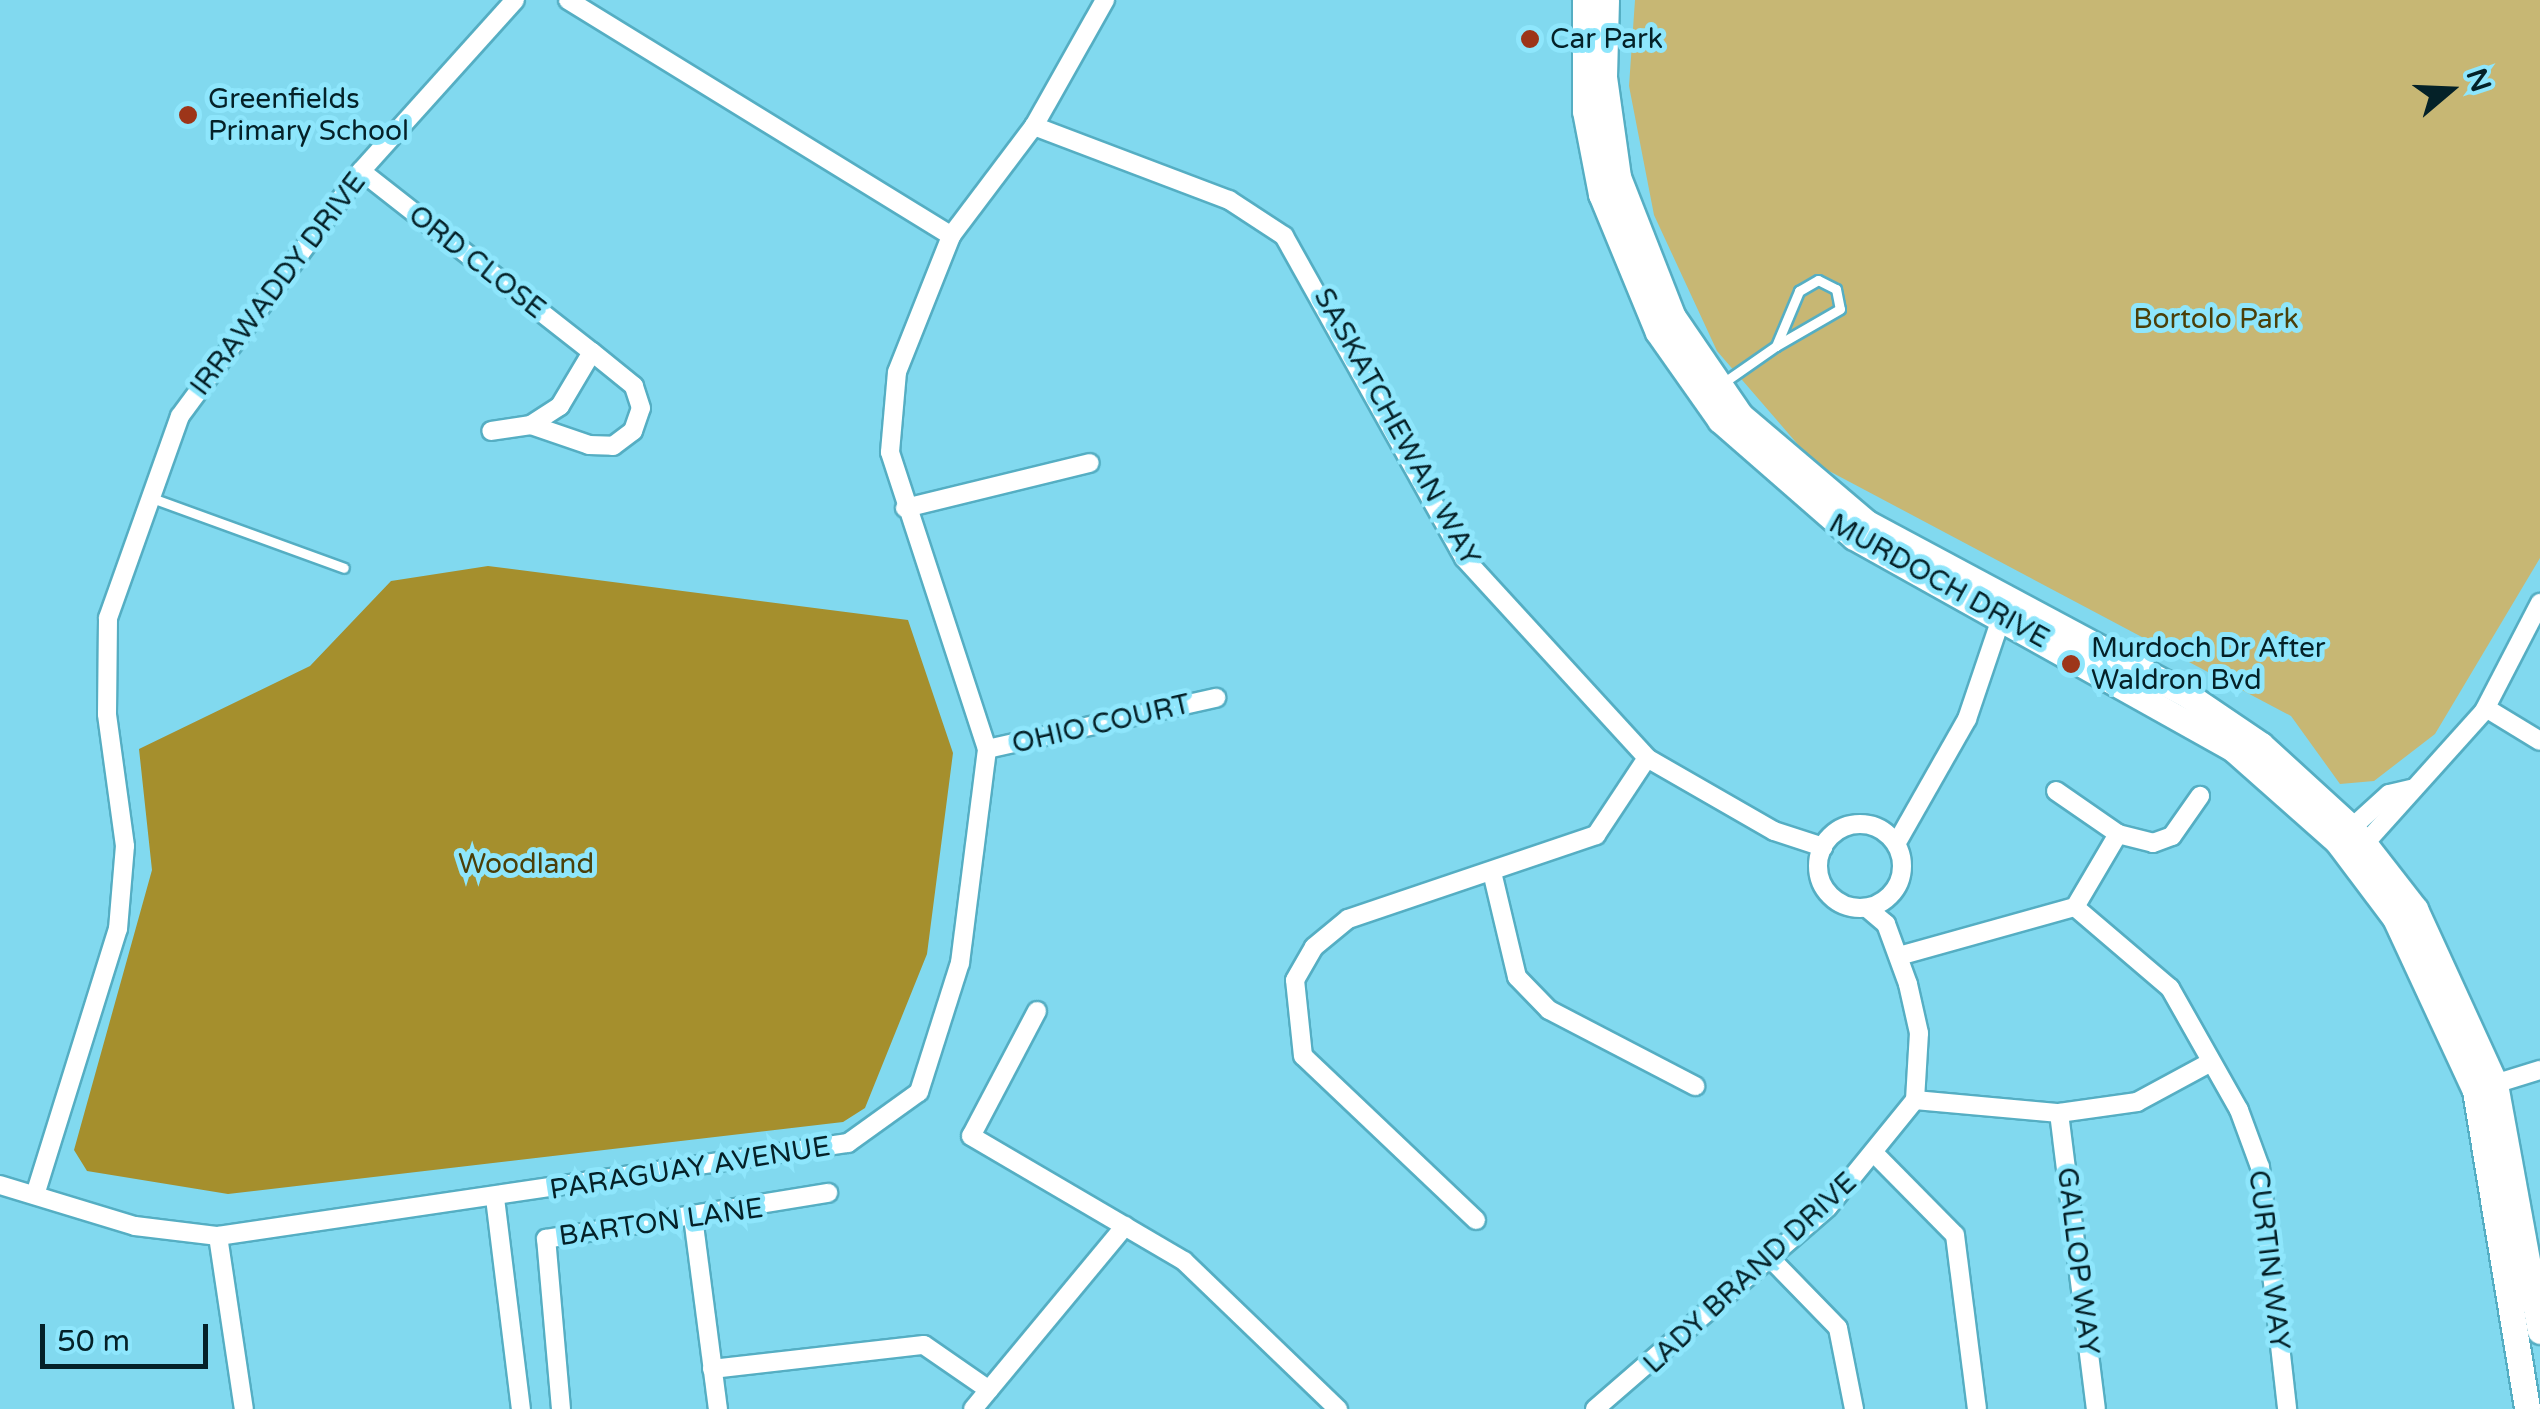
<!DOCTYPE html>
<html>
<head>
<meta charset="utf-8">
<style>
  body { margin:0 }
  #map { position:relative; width:2540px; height:1409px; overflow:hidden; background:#81d9ef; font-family:"Varela Round",sans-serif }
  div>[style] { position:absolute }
  .green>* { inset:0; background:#c7b774 }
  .forest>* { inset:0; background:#a58f2d }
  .roads { filter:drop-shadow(2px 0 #55aec3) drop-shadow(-2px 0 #55aec3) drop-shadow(0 2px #55aec3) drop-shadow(0 -2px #55aec3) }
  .service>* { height:9px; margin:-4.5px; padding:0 4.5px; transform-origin:4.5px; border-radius:4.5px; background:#fff }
  .minor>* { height:18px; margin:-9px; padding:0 9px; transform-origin:9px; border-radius:9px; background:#fff }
  .minor>.ring { margin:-9px; padding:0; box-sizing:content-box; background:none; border:18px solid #fff; border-radius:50% }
  .secondary>* { height:25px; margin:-12.5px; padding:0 12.5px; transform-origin:12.5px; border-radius:12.5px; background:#fff }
  .dots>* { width:28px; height:28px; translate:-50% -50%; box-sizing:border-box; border:5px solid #8ee6fc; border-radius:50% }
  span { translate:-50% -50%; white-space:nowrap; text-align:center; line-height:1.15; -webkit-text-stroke:10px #8ee6fc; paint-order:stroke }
  .poi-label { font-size:28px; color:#042128 }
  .left { translate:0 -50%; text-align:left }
  .street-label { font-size:28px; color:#042128 }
  .park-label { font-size:28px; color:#4b3f09 }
  .north { position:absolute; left:2400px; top:40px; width:100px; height:100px; -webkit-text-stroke:8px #8ee6fc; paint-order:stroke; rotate:71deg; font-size:28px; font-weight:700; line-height:40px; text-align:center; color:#042128 }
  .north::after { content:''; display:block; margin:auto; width:35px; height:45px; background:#042128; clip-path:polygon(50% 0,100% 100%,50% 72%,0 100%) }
  .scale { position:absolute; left:40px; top:1324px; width:168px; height:45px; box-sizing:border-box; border:5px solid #042128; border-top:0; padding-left:12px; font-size:30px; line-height:35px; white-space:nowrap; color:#042128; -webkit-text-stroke:8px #8ee6fc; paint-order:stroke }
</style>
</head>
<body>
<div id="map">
  <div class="green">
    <div style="clip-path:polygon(1635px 0,2540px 0,2540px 558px,2435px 734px,2374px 781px,2340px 784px,2291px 716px,1814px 463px,1717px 351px,1654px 215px,1629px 86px)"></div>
  </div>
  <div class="forest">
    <div style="clip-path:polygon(488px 566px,908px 620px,953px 753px,927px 954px,865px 1108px,843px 1122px,228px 1194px,87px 1171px,74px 1150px,152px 870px,139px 749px,310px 666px,391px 581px)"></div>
  </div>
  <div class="roads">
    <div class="service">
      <div style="left:1720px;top:385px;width:68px;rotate:-34.9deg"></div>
      <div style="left:1776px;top:346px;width:60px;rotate:-67.3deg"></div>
      <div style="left:1799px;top:291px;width:22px;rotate:-30deg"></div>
      <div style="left:1818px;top:280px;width:20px;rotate:27deg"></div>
      <div style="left:1836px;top:289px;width:20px;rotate:79deg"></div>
      <div style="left:1840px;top:309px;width:74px;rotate:150deg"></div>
      <div style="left:152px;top:498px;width:204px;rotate:20deg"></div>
    </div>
    <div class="minor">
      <div style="left:568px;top:0;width:450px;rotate:31.6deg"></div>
      <div style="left:1034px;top:126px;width:209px;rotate:20.8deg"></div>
      <div style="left:1229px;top:200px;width:66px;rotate:33.2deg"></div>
      <div style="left:1284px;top:236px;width:369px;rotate:60.8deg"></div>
      <div style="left:1464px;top:558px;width:271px;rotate:47.5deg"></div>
      <div style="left:1647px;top:758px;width:146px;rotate:29.9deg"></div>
      <div style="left:1774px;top:831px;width:52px;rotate:18.1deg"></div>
      <div style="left:361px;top:171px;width:293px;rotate:38.1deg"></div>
      <div style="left:592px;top:352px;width:63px;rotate:120.7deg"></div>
      <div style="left:560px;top:406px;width:35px;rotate:147deg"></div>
      <div style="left:531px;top:425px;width:40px;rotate:171.5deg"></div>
      <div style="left:531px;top:425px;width:61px;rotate:19deg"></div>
      <div style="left:589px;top:445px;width:24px;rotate:2deg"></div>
      <div style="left:613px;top:446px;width:25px;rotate:-37deg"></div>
      <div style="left:633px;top:431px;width:24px;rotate:-71deg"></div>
      <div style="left:641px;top:408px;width:23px;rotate:-108deg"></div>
      <div style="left:634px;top:386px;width:54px;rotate:-141deg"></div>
      <div style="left:905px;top:508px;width:190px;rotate:-13.7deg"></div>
      <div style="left:2486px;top:708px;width:63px;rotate:31.4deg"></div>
      <div style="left:987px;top:749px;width:235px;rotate:-12.6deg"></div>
      <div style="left:2056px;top:791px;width:75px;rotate:34.7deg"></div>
      <div style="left:2118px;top:834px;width:36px;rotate:14deg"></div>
      <div style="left:2153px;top:843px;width:20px;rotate:-20deg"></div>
      <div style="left:2172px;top:836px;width:49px;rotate:-55deg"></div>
      <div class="ring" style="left:1818px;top:824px;width:66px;height:66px"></div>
      <div style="left:2346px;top:833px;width:58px;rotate:-42.2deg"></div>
      <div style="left:2389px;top:794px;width:23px;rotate:-13deg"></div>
      <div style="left:1896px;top:844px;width:144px;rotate:-60.4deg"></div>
      <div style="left:1967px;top:719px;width:115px;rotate:-71.3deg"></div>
      <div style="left:2359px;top:850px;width:187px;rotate:-48deg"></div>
      <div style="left:2484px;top:711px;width:122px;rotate:-62.6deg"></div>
      <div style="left:1492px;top:872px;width:108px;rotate:76.6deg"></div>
      <div style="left:1517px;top:977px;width:46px;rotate:45.9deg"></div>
      <div style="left:1549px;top:1010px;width:165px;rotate:27.5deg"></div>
      <div style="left:2075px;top:907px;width:125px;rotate:40.5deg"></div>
      <div style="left:2170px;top:988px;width:140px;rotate:60.5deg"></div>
      <div style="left:2239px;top:1110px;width:61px;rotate:69.8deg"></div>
      <div style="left:2260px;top:1167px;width:244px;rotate:83.6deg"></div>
      <div style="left:2075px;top:907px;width:85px;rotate:-59.5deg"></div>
      <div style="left:1899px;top:956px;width:183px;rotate:-15.6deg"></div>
      <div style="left:1037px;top:1011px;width:141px;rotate:117.8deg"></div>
      <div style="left:971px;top:1136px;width:247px;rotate:30.4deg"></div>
      <div style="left:1184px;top:1261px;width:214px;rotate:43.9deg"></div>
      <div style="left:2485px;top:1087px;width:58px;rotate:-17.2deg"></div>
      <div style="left:1915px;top:1100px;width:145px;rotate:5.2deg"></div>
      <div style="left:2059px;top:1113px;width:79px;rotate:-8deg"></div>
      <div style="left:2137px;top:1102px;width:82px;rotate:-28.4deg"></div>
      <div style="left:2059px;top:1113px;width:298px;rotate:82.9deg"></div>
      <div style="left:1876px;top:1155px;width:112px;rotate:45.4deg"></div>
      <div style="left:1955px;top:1235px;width:175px;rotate:82.8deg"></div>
      <div style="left:0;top:1185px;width:141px;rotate:16.9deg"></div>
      <div style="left:135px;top:1226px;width:84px;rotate:6.9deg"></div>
      <div style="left:218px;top:1236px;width:637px;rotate:-8.4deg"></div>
      <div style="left:848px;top:1143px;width:87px;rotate:-35.7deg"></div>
      <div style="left:919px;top:1092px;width:135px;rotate:-72.4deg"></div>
      <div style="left:960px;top:963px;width:216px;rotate:-82.8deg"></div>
      <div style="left:987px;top:749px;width:312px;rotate:-108.1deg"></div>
      <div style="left:890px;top:452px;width:80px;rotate:-85deg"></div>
      <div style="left:897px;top:372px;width:146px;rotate:-68.3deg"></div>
      <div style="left:951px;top:236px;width:138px;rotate:-53deg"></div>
      <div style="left:1034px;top:126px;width:145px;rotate:-60.6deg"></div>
      <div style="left:35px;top:1195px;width:279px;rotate:-72.7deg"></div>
      <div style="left:118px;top:929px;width:83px;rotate:-85.2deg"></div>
      <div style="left:125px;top:846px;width:133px;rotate:-97.8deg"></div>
      <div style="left:107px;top:714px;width:96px;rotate:-89.4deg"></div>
      <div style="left:108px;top:618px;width:214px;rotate:-70.4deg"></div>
      <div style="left:180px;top:416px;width:305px;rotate:-53.5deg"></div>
      <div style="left:361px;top:171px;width:230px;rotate:-48deg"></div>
      <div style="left:495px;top:1198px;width:213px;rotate:83deg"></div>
      <div style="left:693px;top:1217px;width:194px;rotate:82.6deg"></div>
      <div style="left:1476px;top:1220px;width:238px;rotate:-136.5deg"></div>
      <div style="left:1303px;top:1056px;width:76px;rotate:-96deg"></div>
      <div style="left:1295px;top:980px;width:38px;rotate:-60deg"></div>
      <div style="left:1314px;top:947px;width:44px;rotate:-39.5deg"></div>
      <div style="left:1348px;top:919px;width:262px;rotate:-18.7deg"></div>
      <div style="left:1596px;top:835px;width:92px;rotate:-56.5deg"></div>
      <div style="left:218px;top:1236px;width:175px;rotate:81.5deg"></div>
      <div style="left:1771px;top:1259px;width:96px;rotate:45.8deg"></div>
      <div style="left:1838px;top:1328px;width:83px;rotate:78.8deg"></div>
      <div style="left:712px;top:1369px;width:213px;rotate:-6.5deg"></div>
      <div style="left:924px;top:1345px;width:79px;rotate:34.7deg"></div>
      <div style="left:561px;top:1409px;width:171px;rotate:-95deg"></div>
      <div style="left:546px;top:1239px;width:286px;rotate:-9.3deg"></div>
      <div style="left:973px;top:1409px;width:238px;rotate:-50.3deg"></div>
      <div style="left:1595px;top:1409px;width:308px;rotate:-40.9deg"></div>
      <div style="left:1828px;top:1207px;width:138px;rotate:-50.9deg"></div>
      <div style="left:1915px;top:1100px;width:67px;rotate:-86.6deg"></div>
      <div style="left:1919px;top:1033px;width:50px;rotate:-102.7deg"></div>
      <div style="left:1908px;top:984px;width:64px;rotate:-110.1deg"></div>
      <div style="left:1886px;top:924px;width:25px;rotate:-140deg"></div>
    </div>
    <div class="secondary">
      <div style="left:1585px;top:0;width:111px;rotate:90deg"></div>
      <div style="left:1585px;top:111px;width:85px;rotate:79.1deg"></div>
      <div style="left:1601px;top:194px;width:149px;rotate:67.6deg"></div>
      <div style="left:1658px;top:332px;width:108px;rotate:54.8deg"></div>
      <div style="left:1720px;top:420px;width:178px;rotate:41.1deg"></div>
      <div style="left:1854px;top:537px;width:434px;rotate:29.2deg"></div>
      <div style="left:2233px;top:749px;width:139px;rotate:41.5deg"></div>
      <div style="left:2337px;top:841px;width:96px;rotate:53deg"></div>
      <div style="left:2395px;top:918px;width:190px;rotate:65.1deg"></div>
      <div style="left:2475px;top:1090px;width:323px;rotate:80.7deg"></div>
      <div style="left:1606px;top:0;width:77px;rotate:91.5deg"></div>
      <div style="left:1604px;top:77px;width:101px;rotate:82deg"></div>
      <div style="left:1618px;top:177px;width:150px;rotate:68.6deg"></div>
      <div style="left:1673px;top:317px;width:119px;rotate:55.6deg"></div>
      <div style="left:1740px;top:415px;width:167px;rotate:40.4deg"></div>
      <div style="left:1867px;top:523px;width:366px;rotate:28.2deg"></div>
      <div style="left:2189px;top:696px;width:87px;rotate:34.2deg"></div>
      <div style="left:2261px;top:745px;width:123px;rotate:42.4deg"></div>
      <div style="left:2352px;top:828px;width:103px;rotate:52.1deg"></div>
      <div style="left:2415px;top:909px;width:192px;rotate:65.4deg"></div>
      <div style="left:2495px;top:1084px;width:251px;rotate:79.7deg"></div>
    </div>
  </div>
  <div class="dots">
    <div style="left:1530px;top:39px;background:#9d3519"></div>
    <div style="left:188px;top:115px;background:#9d3519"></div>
    <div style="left:2071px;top:664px;background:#9d3519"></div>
  </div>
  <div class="poi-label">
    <span class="left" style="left:1550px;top:39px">Car Park</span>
    <span class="left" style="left:208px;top:115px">Greenfields<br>Primary School</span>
    <span class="left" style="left:2091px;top:664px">Murdoch Dr After<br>Waldron Bvd</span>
  </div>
  <div class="street-label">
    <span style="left:477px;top:262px;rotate:38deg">ORD CLOSE</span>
    <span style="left:278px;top:284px;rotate:-53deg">IRRAWADDY DRIVE</span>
    <span style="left:1397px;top:427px;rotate:61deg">SASKATCHEWAN WAY</span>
    <span style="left:1939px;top:581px;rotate:29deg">MURDOCH DRIVE</span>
    <span style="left:1101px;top:724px;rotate:-13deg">OHIO COURT</span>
    <span style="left:690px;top:1168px;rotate:-9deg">PARAGUAY AVENUE</span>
    <span style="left:661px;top:1222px;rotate:-8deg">BARTON LANE</span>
    <span style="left:2269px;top:1260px;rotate:83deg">CURTIN WAY</span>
    <span style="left:2078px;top:1261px;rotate:83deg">GALLOP WAY</span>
    <span style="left:1750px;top:1273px;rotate:-43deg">LADY BRAND DRIVE</span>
  </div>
  <div class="park-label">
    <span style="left:2216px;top:319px">Bortolo Park</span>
    <span style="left:526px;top:864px">Woodland</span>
  </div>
  <div class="north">N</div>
  <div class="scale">50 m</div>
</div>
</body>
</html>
